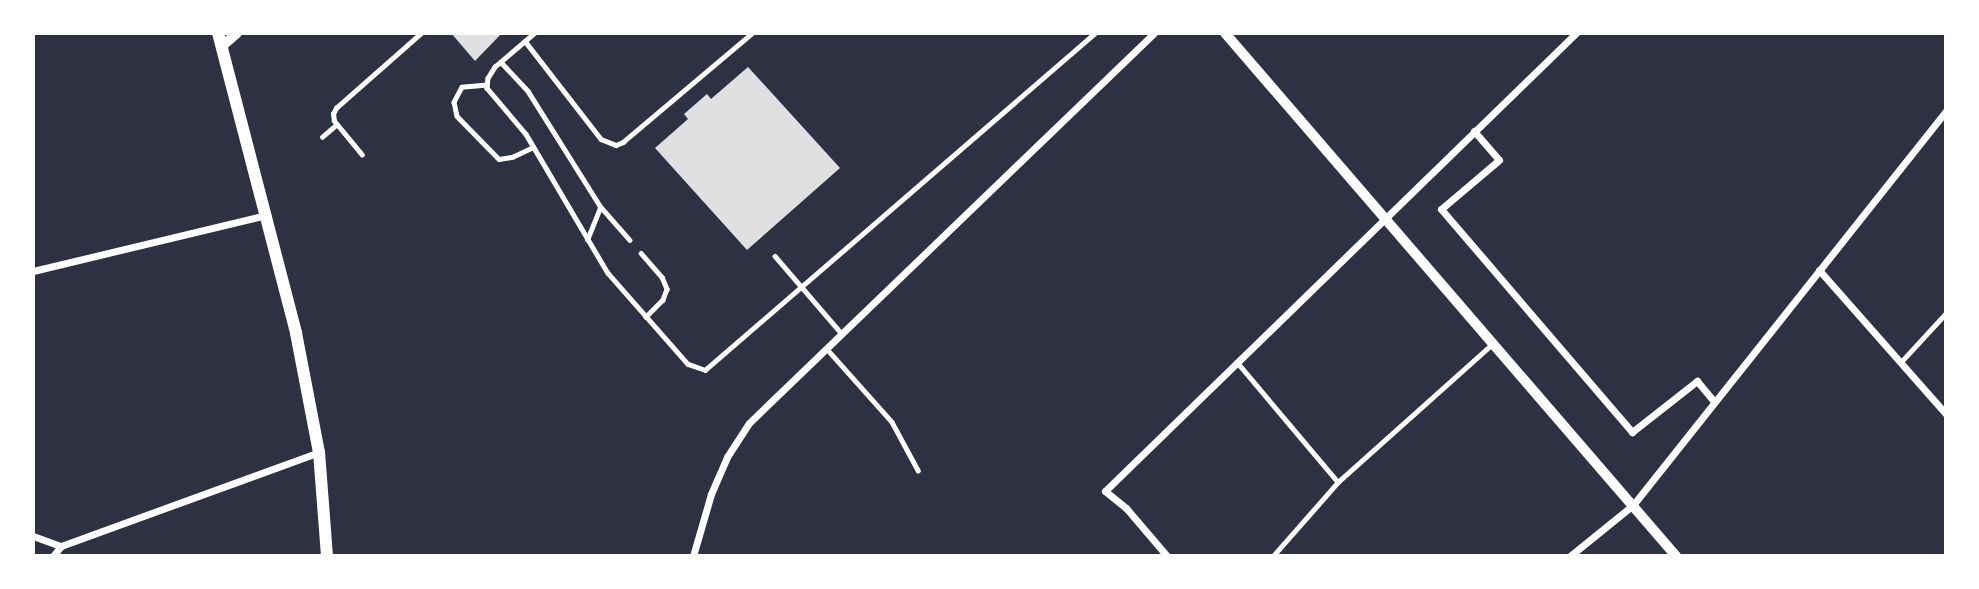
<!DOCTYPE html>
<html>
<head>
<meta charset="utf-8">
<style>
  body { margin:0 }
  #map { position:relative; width:1979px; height:589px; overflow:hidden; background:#2d3142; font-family:Ubuntu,sans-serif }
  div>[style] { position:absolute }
  .building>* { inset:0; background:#e0e0e3 }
  .service>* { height:4.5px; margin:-2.25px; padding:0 2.25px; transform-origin:2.25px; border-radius:2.25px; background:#fff }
  .minor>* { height:7px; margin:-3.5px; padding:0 3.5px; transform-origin:3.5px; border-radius:3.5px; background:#fff }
  .secondary>* { height:10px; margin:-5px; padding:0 5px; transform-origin:5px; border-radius:5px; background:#fff }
  .primary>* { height:12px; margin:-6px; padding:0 6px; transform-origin:6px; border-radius:6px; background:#fff }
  span { translate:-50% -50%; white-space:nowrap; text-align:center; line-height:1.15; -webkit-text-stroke:5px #fff; paint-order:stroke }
  .frame { position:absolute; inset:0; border:35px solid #fff; pointer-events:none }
</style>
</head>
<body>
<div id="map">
  <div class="building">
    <div style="clip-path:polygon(451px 33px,502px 33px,475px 61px)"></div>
    <div style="clip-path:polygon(748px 67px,840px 168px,747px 250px,655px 148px,688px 119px,684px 114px,707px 94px,711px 99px)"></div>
  </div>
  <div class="service">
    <div style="left:535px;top:33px;width:52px;rotate:139.6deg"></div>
    <div style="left:495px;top:67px;width:13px;rotate:122deg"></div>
    <div style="left:488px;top:78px;width:10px;rotate:96deg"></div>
    <div style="left:487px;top:88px;width:60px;rotate:49.7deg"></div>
    <div style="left:526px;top:134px;width:161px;rotate:59.5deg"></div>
    <div style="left:608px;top:273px;width:121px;rotate:48.7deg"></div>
    <div style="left:688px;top:364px;width:18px;rotate:19deg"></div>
    <div style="left:705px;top:370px;width:515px;rotate:-40.83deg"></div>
    <div style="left:525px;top:41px;width:124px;rotate:52.2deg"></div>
    <div style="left:601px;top:139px;width:16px;rotate:22deg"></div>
    <div style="left:616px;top:145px;width:8px;rotate:-23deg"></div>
    <div style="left:623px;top:142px;width:169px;rotate:-40.2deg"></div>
    <div style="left:501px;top:62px;width:40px;rotate:47deg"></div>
    <div style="left:528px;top:91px;width:136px;rotate:57.9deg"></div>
    <div style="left:600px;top:206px;width:45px;rotate:48.6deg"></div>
    <div style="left:487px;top:85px;width:25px;rotate:175deg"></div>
    <div style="left:462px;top:87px;width:17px;rotate:118deg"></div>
    <div style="left:454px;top:102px;width:14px;rotate:78deg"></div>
    <div style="left:457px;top:116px;width:60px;rotate:45.7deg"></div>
    <div style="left:499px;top:159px;width:13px;rotate:-9deg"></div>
    <div style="left:512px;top:157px;width:23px;rotate:-25deg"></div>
    <div style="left:322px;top:137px;width:18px;rotate:-41deg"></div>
    <div style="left:362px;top:155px;width:44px;rotate:-129.5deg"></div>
    <div style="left:334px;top:121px;width:7px;rotate:-98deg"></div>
    <div style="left:333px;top:114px;width:7px;rotate:-63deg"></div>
    <div style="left:336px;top:108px;width:113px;rotate:-41.4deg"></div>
    <div style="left:587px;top:240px;width:35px;rotate:-68deg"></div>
    <div style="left:641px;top:253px;width:32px;rotate:49deg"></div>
    <div style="left:662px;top:277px;width:13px;rotate:67deg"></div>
    <div style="left:667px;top:289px;width:12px;rotate:110deg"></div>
    <div style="left:663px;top:300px;width:24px;rotate:135deg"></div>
    <div style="left:775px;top:256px;width:103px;rotate:49.3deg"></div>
    <div style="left:827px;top:349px;width:98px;rotate:48.3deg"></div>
    <div style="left:892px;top:422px;width:55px;rotate:61.6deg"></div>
    <div style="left:1237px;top:362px;width:157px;rotate:49.9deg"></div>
    <div style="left:1901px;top:362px;width:67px;rotate:-47.4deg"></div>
    <div style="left:1273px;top:556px;width:98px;rotate:-48.7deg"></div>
    <div style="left:1338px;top:482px;width:205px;rotate:-41.8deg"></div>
  </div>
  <div class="minor">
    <div style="left:1474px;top:131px;width:38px;rotate:49deg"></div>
    <div style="left:1499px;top:160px;width:76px;rotate:139.8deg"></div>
    <div style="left:1441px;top:209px;width:294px;rotate:49.4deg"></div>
    <div style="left:1632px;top:432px;width:83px;rotate:-38.1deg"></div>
    <div style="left:1697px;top:381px;width:26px;rotate:50deg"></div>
    <div style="left:1819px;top:270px;width:192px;rotate:48.6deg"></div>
    <div style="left:33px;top:271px;width:241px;rotate:-13.5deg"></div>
    <div style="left:33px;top:536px;width:30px;rotate:20deg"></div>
    <div style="left:61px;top:546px;width:275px;rotate:-20deg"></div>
    <div style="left:53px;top:556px;width:13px;rotate:-51deg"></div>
    <div style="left:693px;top:556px;width:65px;rotate:-73.8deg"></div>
    <div style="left:711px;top:494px;width:40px;rotate:-66.6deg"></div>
    <div style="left:727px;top:457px;width:40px;rotate:-57.1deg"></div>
    <div style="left:749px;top:423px;width:562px;rotate:-43.92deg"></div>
    <div style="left:1167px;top:556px;width:63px;rotate:-130.5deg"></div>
    <div style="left:1126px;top:508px;width:27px;rotate:-141deg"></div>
    <div style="left:1105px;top:491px;width:657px;rotate:-44.2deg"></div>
    <div style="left:1570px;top:556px;width:81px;rotate:-39deg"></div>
    <div style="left:1633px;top:505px;width:503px;rotate:-51.54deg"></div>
  </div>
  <div class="secondary">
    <div style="left:1225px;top:33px;width:691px;rotate:49.23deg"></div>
    <div style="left:221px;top:47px;width:21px;rotate:-41deg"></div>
  </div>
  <div class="primary">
    <div style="left:218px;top:33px;width:310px;rotate:75.4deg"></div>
    <div style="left:296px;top:333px;width:121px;rotate:79.1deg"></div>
    <div style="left:319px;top:452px;width:104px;rotate:85.6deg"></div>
  </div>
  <div class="frame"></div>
</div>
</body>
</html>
